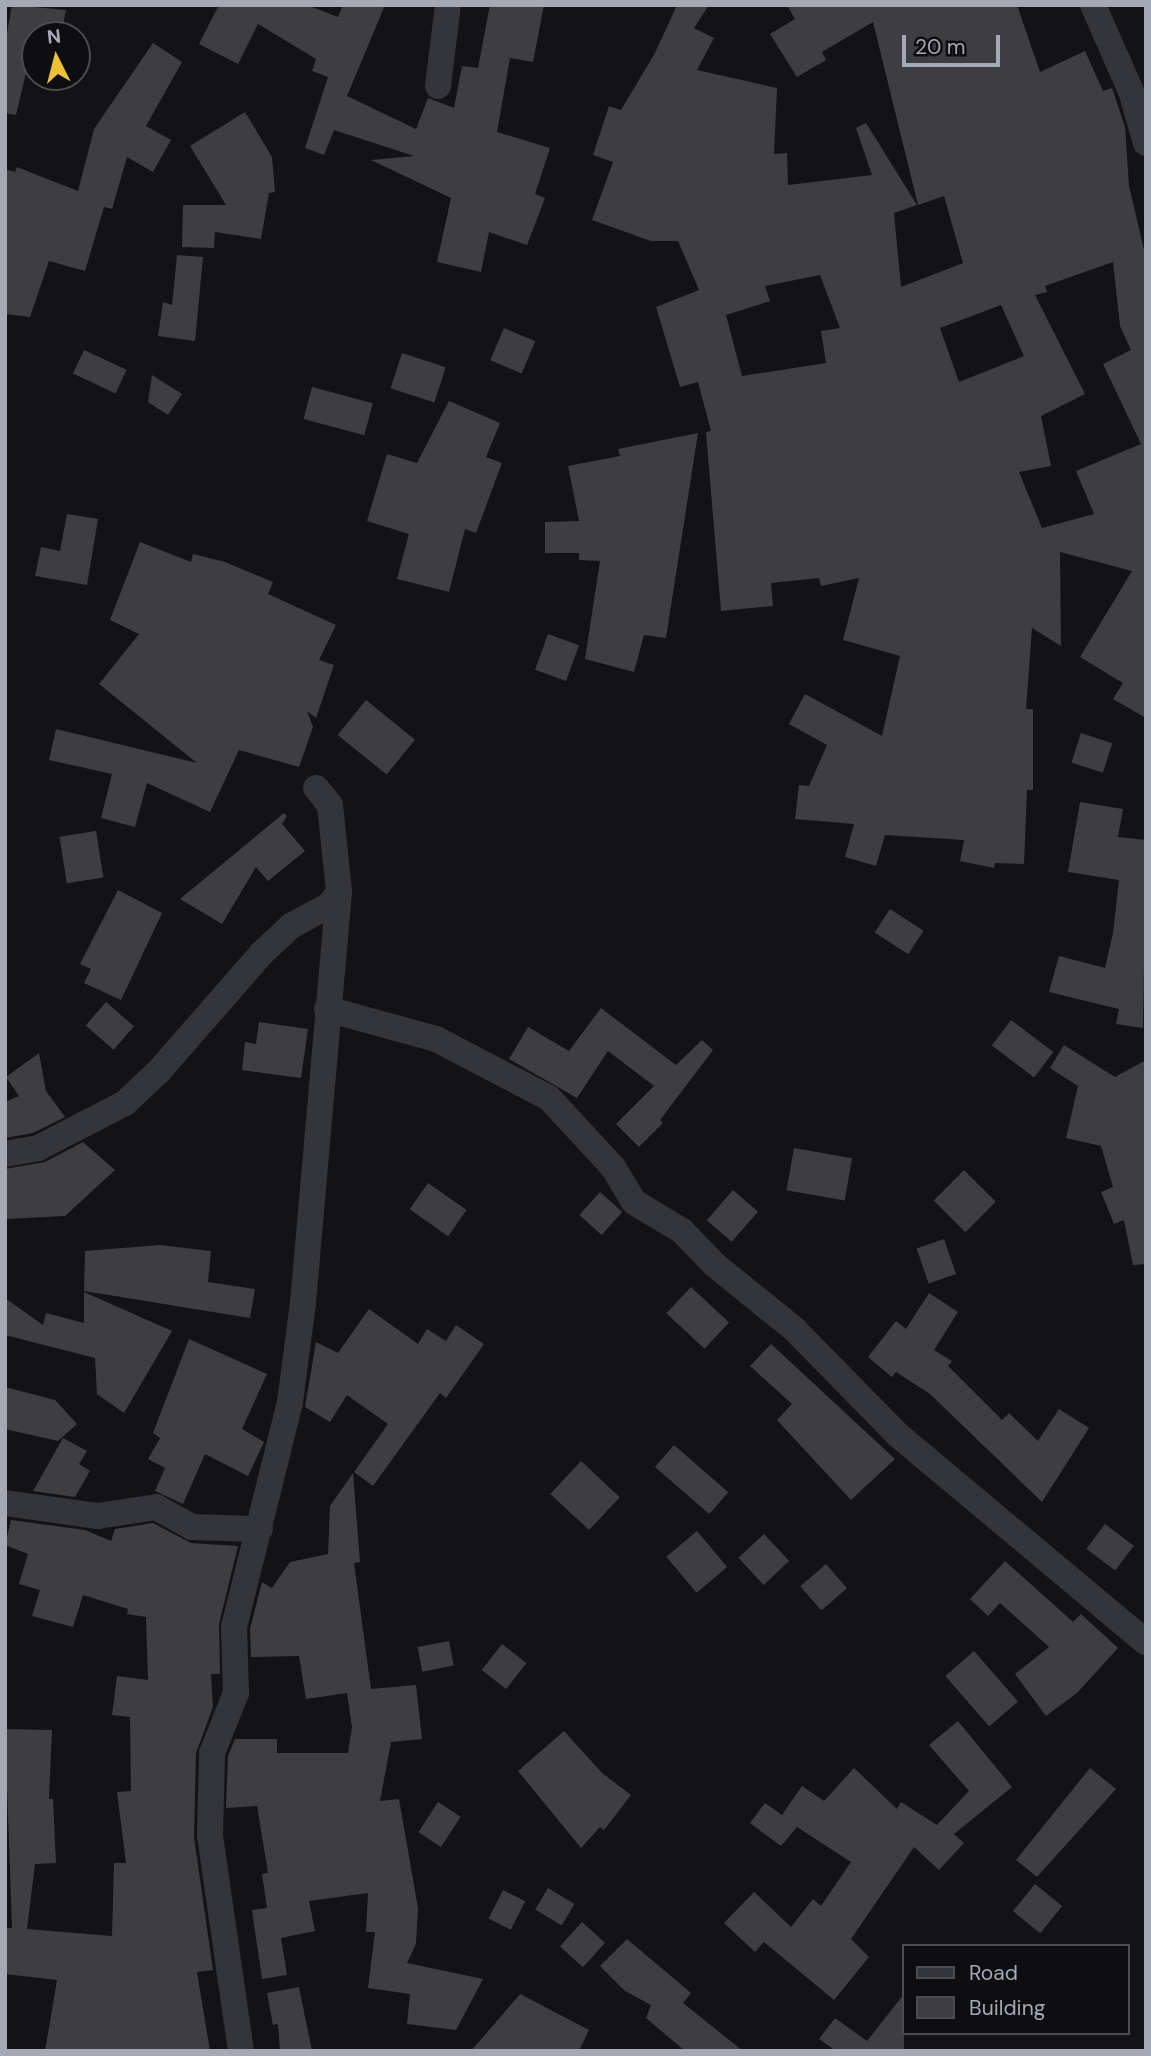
<!DOCTYPE html>
<html>
<head>
<meta charset="utf-8">
<style>
  body { margin:0 }
  #map { position:relative; width:1151px; height:2056px; overflow:hidden; background:#131315; font-family:"DM Sans",sans-serif }
  div>[style] { position:absolute }
  .building>* { inset:0; background:#3e3d42; transform-origin:0 0 }
  .minor>* { height:26px; margin:-13px; padding:0 13px; transform-origin:13px; border-radius:13px; background:#34353a }
  span { translate:-50% -50%; white-space:nowrap; text-align:center; line-height:1.15; -webkit-text-stroke:7px #0e0e10; paint-order:stroke }
  .frame { position:absolute; inset:0; border:7px solid #a5a8b5; pointer-events:none }
  .legend { position:absolute; left:902px; top:1944px; width:228px; height:91px; box-sizing:border-box; background:#0e0e10; border:2px solid #4a4c52; margin:0; padding:9px 12px; list-style:none; font-size:21px; color:#a5a8b5 }
  .legend li { display:flex; align-items:center; gap:14px; height:35px }
  .legend b { width:35px; border:2px solid #4a4c52 }
  .north { position:absolute; left:21px; top:21px; width:70px; height:70px; box-sizing:border-box; background:#0e0e10; border:2px solid #4a4c52; border-radius:50%; rotate:354deg; font-size:19px; font-weight:700; line-height:28px; text-align:center; color:#a5a8b5 }
  .north::after { content:''; display:block; margin:auto; width:24px; height:32px; background:#ecc134; clip-path:polygon(50% 0,100% 100%,50% 72%,0 100%) }
  .scale { position:absolute; left:902px; top:35px; width:98px; height:32px; box-sizing:border-box; border:4px solid #a5a8b5; border-top:0; padding-left:9px; font-size:21px; line-height:24px; white-space:nowrap; color:#a5a8b5; -webkit-text-stroke:5px #0e0e10; paint-order:stroke }
</style>
</head>
<body>
<div id="map">
  <div class="building">
    <div style="clip-path:polygon(12px 5px,66px 10px,61px 35px,35px 35px,16px 115px,5px 113px,5px 44px)"></div>
    <div style="clip-path:polygon(219px 5px,307px 5px,338px 17px,343px 5px,385px 5px,347px 96px,416px 129px,428px 98px,454px 108px,462px 66px,478px 68px,490px 5px,544px 5px,533px 62px,510px 58px,497px 132px,550px 148px,535px 194px,545px 198px,527px 245px,489px 232px,481px 272px,437px 262px,451px 198px,371px 160px,414px 156px,334px 130px,324px 155px,305px 148px,328px 77px,312px 71px,316px 59px,258px 24px,238px 64px,199px 44px)"></div>
    <div style="clip-path:polygon(evenodd,677px 5px,709px 5px,694px 28px,714px 38px,697px 70px,777px 88px,774px 154px,787px 153px,788px 185px,872px 175px,856px 128px,866px 123px,917px 205px,894px 213px,901px 287px,963px 263px,944px 196px,918px 205px,873px 22px,822px 52px,826px 60px,797px 77px,770px 34px,795px 19px,787px 5px,1017px 5px,1040px 72px,1085px 51px,1103px 91px,1112px 88px,1125px 127px,1129px 186px,1146px 258px,1146px 718px,1113px 699px,1123px 683px,1080px 657px,1132px 571px,1060px 552px,1061px 646px,1032px 628px,1026px 709px,1033px 709px,1033px 790px,1027px 790px,1024px 864px,995px 863px,994px 868px,960px 861px,964px 840px,885px 835px,876px 866px,845px 857px,854px 824px,795px 819px,799px 785px,809px 786px,827px 745px,789px 724px,805px 694px,882px 736px,900px 656px,843px 640px,859px 578px,821px 586px,819px 578px,771px 583px,773px 606px,721px 611px,706px 432px,711px 431px,698px 382px,680px 387px,656px 307px,699px 290px,678px 241px,651px 241px,592px 220px,613px 162px,593px 155px,609px 106px,621px 110px,655px 53px,677px 5px,1113px 262px,1120px 326px,1131px 350px,1103px 364px,1141px 444px,1076px 471px,1094px 514px,1042px 528px,1019px 472px,1051px 466px,1041px 416px,1085px 394px,1035px 295px,1047px 292px,1045px 286px,1113px 262px,677px 5px,820px 275px,840px 328px,821px 331px,826px 363px,742px 376px,726px 315px,770px 301px,765px 286px,820px 275px,677px 5px,1001px 305px,1024px 356px,959px 382px,940px 328px,1001px 305px)"></div>
    <div style="clip-path:polygon(153px 43px,182px 62px,146px 126px,171px 140px,153px 172px,127px 157px,112px 209px,104px 207px,85px 271px,49px 261px,30px 317px,5px 314px,5px 169px,15px 172px,17px 167px,78px 191px,94px 129px)"></div>
    <div style="clip-path:polygon(245px 112px,272px 157px,275px 192px,269px 193px,261px 239px,215px 232px,214px 248px,182px 247px,183px 205px,226px 205px,190px 146px)"></div>
    <div style="clip-path:polygon(177px 255px,203px 257px,195px 341px,158px 336px,163px 302px,172px 305px)"></div>
    <div style="left:504px;top:328px;width:34px;height:35px;rotate:23deg"></div>
    <div style="left:84px;top:350px;width:47px;height:26px;rotate:25deg"></div>
    <div style="left:402px;top:353px;width:46px;height:37px;rotate:18deg"></div>
    <div style="clip-path:polygon(152px 375px,182px 394px,168px 415px,148px 402px)"></div>
    <div style="left:312px;top:387px;width:63px;height:33px;rotate:15deg"></div>
    <div style="clip-path:polygon(449px 401px,500px 423px,486px 457px,502px 463px,476px 533px,465px 529px,449px 592px,397px 579px,409px 534px,367px 521px,387px 454px,417px 463px)"></div>
    <div style="clip-path:polygon(698px 433px,666px 638px,644px 635px,634px 672px,585px 659px,600px 561px,579px 560px,579px 553px,545px 553px,545px 522px,579px 521px,568px 466px,620px 456px,618px 449px)"></div>
    <div style="clip-path:polygon(67px 514px,98px 519px,87px 585px,35px 576px,41px 547px,60px 551px)"></div>
    <div style="clip-path:polygon(140px 542px,191px 562px,193px 554px,225px 562px,273px 582px,268px 594px,336px 625px,319px 660px,334px 665px,316px 718px,307px 711px,313px 727px,299px 767px,239px 750px,210px 812px,147px 783px,135px 827px,101px 818px,112px 774px,49px 760px,56px 729px,197px 763px,99px 684px,139px 634px,110px 620px)"></div>
    <div style="left:548px;top:634px;width:33px;height:38px;rotate:20deg"></div>
    <div style="left:366px;top:700px;width:63px;height:45px;rotate:39deg"></div>
    <div style="left:1081px;top:733px;width:33px;height:31px;rotate:18deg"></div>
    <div style="clip-path:polygon(1080px 802px,1123px 809px,1118px 837px,1146px 840px,1143px 1028px,1116px 1024px,1119px 1009px,1049px 992px,1059px 956px,1105px 968px,1113px 933px,1119px 880px,1068px 872px)"></div>
    <div style="clip-path:polygon(284px 813px,287px 816px,282px 824px,305px 851px,268px 881px,256px 867px,222px 924px,180px 899px)"></div>
    <div style="left:96px;top:831px;width:47px;height:37px;rotate:81deg"></div>
    <div style="clip-path:polygon(118px 890px,162px 913px,121px 1000px,84px 983px,91px 969px,80px 964px)"></div>
    <div style="left:890px;top:909px;width:40px;height:28px;rotate:33deg"></div>
    <div style="left:106px;top:1002px;width:37px;height:31px;rotate:41deg"></div>
    <div style="clip-path:polygon(601px 1008px,676px 1065px,702px 1040px,713px 1050px,660px 1120px,663px 1123px,639px 1147px,616px 1124px,654px 1086px,608px 1051px,577px 1098px,509px 1059px,528px 1027px,569px 1051px)"></div>
    <div style="left:1011px;top:1020px;width:53px;height:32px;rotate:37deg"></div>
    <div style="clip-path:polygon(259px 1022px,308px 1029px,301px 1078px,242px 1070px,245px 1042px,256px 1044px)"></div>
    <div style="clip-path:polygon(1064px 1045px,1115px 1077px,1146px 1060px,1146px 1264px,1133px 1265px,1124px 1220px,1114px 1224px,1101px 1192px,1113px 1187px,1101px 1146px,1066px 1138px,1078px 1086px,1050px 1068px)"></div>
    <div style="clip-path:polygon(39px 1053px,46px 1091px,65px 1117px,33px 1133px,5px 1138px,5px 1102px,19px 1096px,6px 1077px)"></div>
    <div style="clip-path:polygon(83px 1142px,115px 1170px,65px 1216px,5px 1219px,5px 1169px,45px 1162px)"></div>
    <div style="left:794px;top:1148px;width:59px;height:43px;rotate:10deg"></div>
    <div style="left:964px;top:1170px;width:45px;height:43px;rotate:45deg"></div>
    <div style="left:428px;top:1183px;width:47px;height:32px;rotate:35deg"></div>
    <div style="left:733px;top:1190px;width:33px;height:40px;rotate:41deg"></div>
    <div style="left:600px;top:1192px;width:30px;height:31px;rotate:42deg"></div>
    <div style="left:944px;top:1239px;width:37px;height:29px;rotate:71deg"></div>
    <div style="clip-path:polygon(160px 1245px,211px 1251px,208px 1282px,255px 1289px,250px 1318px,84px 1291px,85px 1251px)"></div>
    <div style="left:691px;top:1287px;width:52px;height:36px;rotate:43deg"></div>
    <div style="clip-path:polygon(84px 1292px,172px 1331px,124px 1413px,97px 1394px,95px 1358px,5px 1335px,5px 1298px,43px 1325px,46px 1313px,84px 1323px)"></div>
    <div style="clip-path:polygon(929px 1293px,958px 1312px,934px 1350px,952px 1361px,948px 1366px,1002px 1420px,1009px 1413px,1038px 1441px,1059px 1409px,1089px 1428px,1042px 1502px,930px 1394px,896px 1372px,892px 1377px,868px 1357px,896px 1321px,906px 1329px)"></div>
    <div style="clip-path:polygon(369px 1309px,418px 1344px,427px 1329px,446px 1341px,456px 1325px,484px 1344px,446px 1398px,440px 1393px,373px 1486px,354px 1472px,388px 1424px,347px 1395px,330px 1422px,305px 1407px,316px 1342px,338px 1353px)"></div>
    <div style="clip-path:polygon(189px 1339px,267px 1374px,242px 1429px,264px 1442px,248px 1476px,205px 1454px,183px 1504px,155px 1491px,165px 1468px,148px 1459px,160px 1438px,153px 1433px)"></div>
    <div style="clip-path:polygon(771px 1344px,895px 1459px,851px 1500px,777px 1420px,792px 1404px,750px 1366px)"></div>
    <div style="clip-path:polygon(5px 1387px,55px 1400px,77px 1424px,58px 1441px,5px 1429px)"></div>
    <div style="clip-path:polygon(63px 1438px,87px 1451px,79px 1464px,90px 1471px,75px 1497px,33px 1491px)"></div>
    <div style="left:674px;top:1445px;width:72px;height:29px;rotate:41deg"></div>
    <div style="left:581px;top:1461px;width:53px;height:45px;rotate:43deg"></div>
    <div style="clip-path:polygon(353px 1473px,360px 1562px,354px 1563px,371px 1689px,416px 1685px,422px 1739px,391px 1742px,380px 1801px,399px 1799px,418px 1908px,416px 1944px,407px 1963px,483px 1979px,456px 2030px,407px 2024px,410px 1994px,368px 1988px,375px 1932px,366px 1932px,368px 1893px,309px 1901px,315px 1931px,281px 1938px,287px 1975px,262px 1979px,252px 1910px,267px 1908px,262px 1874px,268px 1873px,257px 1806px,226px 1808px,228px 1756px,235px 1739px,277px 1739px,277px 1753px,348px 1753px,352px 1727px,347px 1693px,306px 1699px,299px 1656px,251px 1657px,250px 1629px,262px 1582px,272px 1588px,290px 1562px,328px 1554px,330px 1506px)"></div>
    <div style="clip-path:polygon(11px 1520px,85px 1530px,111px 1541px,115px 1529px,153px 1523px,191px 1543px,238px 1546px,219px 1624px,220px 1674px,211px 1674px,213px 1707px,196px 1753px,194px 1837px,213px 1970px,197px 1972px,210px 2051px,45px 2051px,57px 1980px,5px 1974px,5px 1928px,12px 1928px,5px 1729px,52px 1730px,49px 1799px,53px 1799px,56px 1863px,35px 1864px,27px 1929px,112px 1936px,114px 1863px,126px 1863px,117px 1792px,131px 1791px,130px 1717px,112px 1715px,117px 1676px,148px 1680px,146px 1617px,127px 1614px,128px 1609px,83px 1595px,73px 1627px,32px 1616px,40px 1590px,19px 1584px,28px 1554px,5px 1545px)"></div>
    <div style="left:1105px;top:1524px;width:36px;height:31px;rotate:37deg"></div>
    <div style="left:697px;top:1531px;width:47px;height:40px;rotate:50deg"></div>
    <div style="left:764px;top:1534px;width:37px;height:35px;rotate:47deg"></div>
    <div style="clip-path:polygon(1005px 1561px,1073px 1622px,1081px 1614px,1118px 1648px,1077px 1693px,1046px 1716px,1015px 1674px,1049px 1647px,1000px 1603px,988px 1616px,970px 1599px)"></div>
    <div style="left:826px;top:1564px;width:32px;height:34px;rotate:49deg"></div>
    <div style="left:449px;top:1641px;width:25px;height:32px;rotate:79deg"></div>
    <div style="left:502px;top:1644px;width:31px;height:33px;rotate:38deg"></div>
    <div style="left:974px;top:1651px;width:67px;height:38px;rotate:49deg"></div>
    <div style="clip-path:polygon(958px 1721px,1012px 1787px,954px 1834px,964px 1843px,939px 1870px,914px 1847px,851px 1939px,869px 1957px,834px 2000px,764px 1942px,755px 1952px,724px 1923px,754px 1892px,791px 1927px,813px 1899px,821px 1906px,851px 1862px,797px 1827px,781px 1846px,750px 1823px,765px 1803px,782px 1815px,802px 1786px,824px 1801px,854px 1768px,897px 1809px,901px 1802px,937px 1825px,969px 1791px,929px 1745px)"></div>
    <div style="clip-path:polygon(564px 1731px,602px 1773px,631px 1795px,604px 1830px,600px 1827px,581px 1848px,518px 1771px)"></div>
    <div style="clip-path:polygon(1090px 1768px,1116px 1789px,1037px 1877px,1016px 1860px)"></div>
    <div style="left:438px;top:1802px;width:27px;height:36px;rotate:33deg"></div>
    <div style="left:1035px;top:1884px;width:35px;height:35px;rotate:39deg"></div>
    <div style="left:548px;top:1888px;width:31px;height:25px;rotate:31deg"></div>
    <div style="left:503px;top:1890px;width:25px;height:32px;rotate:27deg"></div>
    <div style="left:582px;top:1922px;width:31px;height:33px;rotate:42deg"></div>
    <div style="clip-path:polygon(627px 1939px,691px 1993px,683px 2003px,743px 2051px,685px 2051px,646px 2018px,651px 2005px,625px 1991px,600px 1966px)"></div>
    <div style="clip-path:polygon(299px 1987px,312px 2051px,280px 2051px,278px 2024px,273px 2025px,267px 1993px)"></div>
    <div style="clip-path:polygon(520px 1994px,589px 2030px,579px 2051px,471px 2051px)"></div>
    <div style="clip-path:polygon(904px 1994px,904px 2051px,836px 2051px,819px 2039px,835px 2018px,867px 2041px)"></div>
  </div>
  <div class="minor">
    <div style="left:1093px;top:5px;width:94px;rotate:66.2deg"></div>
    <div style="left:1131px;top:91px;width:54px;rotate:73.9deg"></div>
    <div style="left:438px;top:86px;width:82px;rotate:-83deg"></div>
    <div style="left:327px;top:1009px;width:113px;rotate:15.4deg"></div>
    <div style="left:436px;top:1039px;width:127px;rotate:27.6deg"></div>
    <div style="left:549px;top:1098px;width:94px;rotate:47.2deg"></div>
    <div style="left:613px;top:1167px;width:41px;rotate:59deg"></div>
    <div style="left:634px;top:1202px;width:56px;rotate:31.1deg"></div>
    <div style="left:682px;top:1231px;width:47px;rotate:45.9deg"></div>
    <div style="left:715px;top:1265px;width:102px;rotate:39deg"></div>
    <div style="left:794px;top:1329px;width:148px;rotate:45.5deg"></div>
    <div style="left:898px;top:1435px;width:323px;rotate:39.9deg"></div>
    <div style="left:5px;top:1154px;width:34px;rotate:-10deg"></div>
    <div style="left:38px;top:1148px;width:98px;rotate:-27.3deg"></div>
    <div style="left:125px;top:1103px;width:47px;rotate:-43.3deg"></div>
    <div style="left:159px;top:1071px;width:155px;rotate:-48.9deg"></div>
    <div style="left:261px;top:954px;width:41px;rotate:-43deg"></div>
    <div style="left:291px;top:926px;width:46px;rotate:-28.8deg"></div>
    <div style="left:331px;top:904px;width:15px;rotate:-58deg"></div>
    <div style="left:5px;top:1503px;width:94px;rotate:8deg"></div>
    <div style="left:98px;top:1516px;width:59px;rotate:-8.8deg"></div>
    <div style="left:156px;top:1507px;width:41px;rotate:29.1deg"></div>
    <div style="left:192px;top:1527px;width:68px;rotate:1.7deg"></div>
    <div style="left:241px;top:2051px;width:218px;rotate:-98.2deg"></div>
    <div style="left:210px;top:1835px;width:82px;rotate:-88.6deg"></div>
    <div style="left:212px;top:1753px;width:65px;rotate:-68.2deg"></div>
    <div style="left:236px;top:1693px;width:66px;rotate:-91.7deg"></div>
    <div style="left:234px;top:1627px;width:232px;rotate:-76deg"></div>
    <div style="left:290px;top:1402px;width:100px;rotate:-82.5deg"></div>
    <div style="left:303px;top:1303px;width:414px;rotate:-85deg"></div>
    <div style="left:339px;top:891px;width:86px;rotate:-96deg"></div>
    <div style="left:330px;top:805px;width:22px;rotate:-129deg"></div>
  </div>
  <div class="frame"></div>
  <ul class="legend">
  <li><b style="height:9px;background:#34353a"></b>Road</li>
  <li><b style="height:19px;background:#3e3d42"></b>Building</li>
  </ul>
  <div class="north">N</div>
  <div class="scale">20 m</div>
</div>
</body>
</html>
